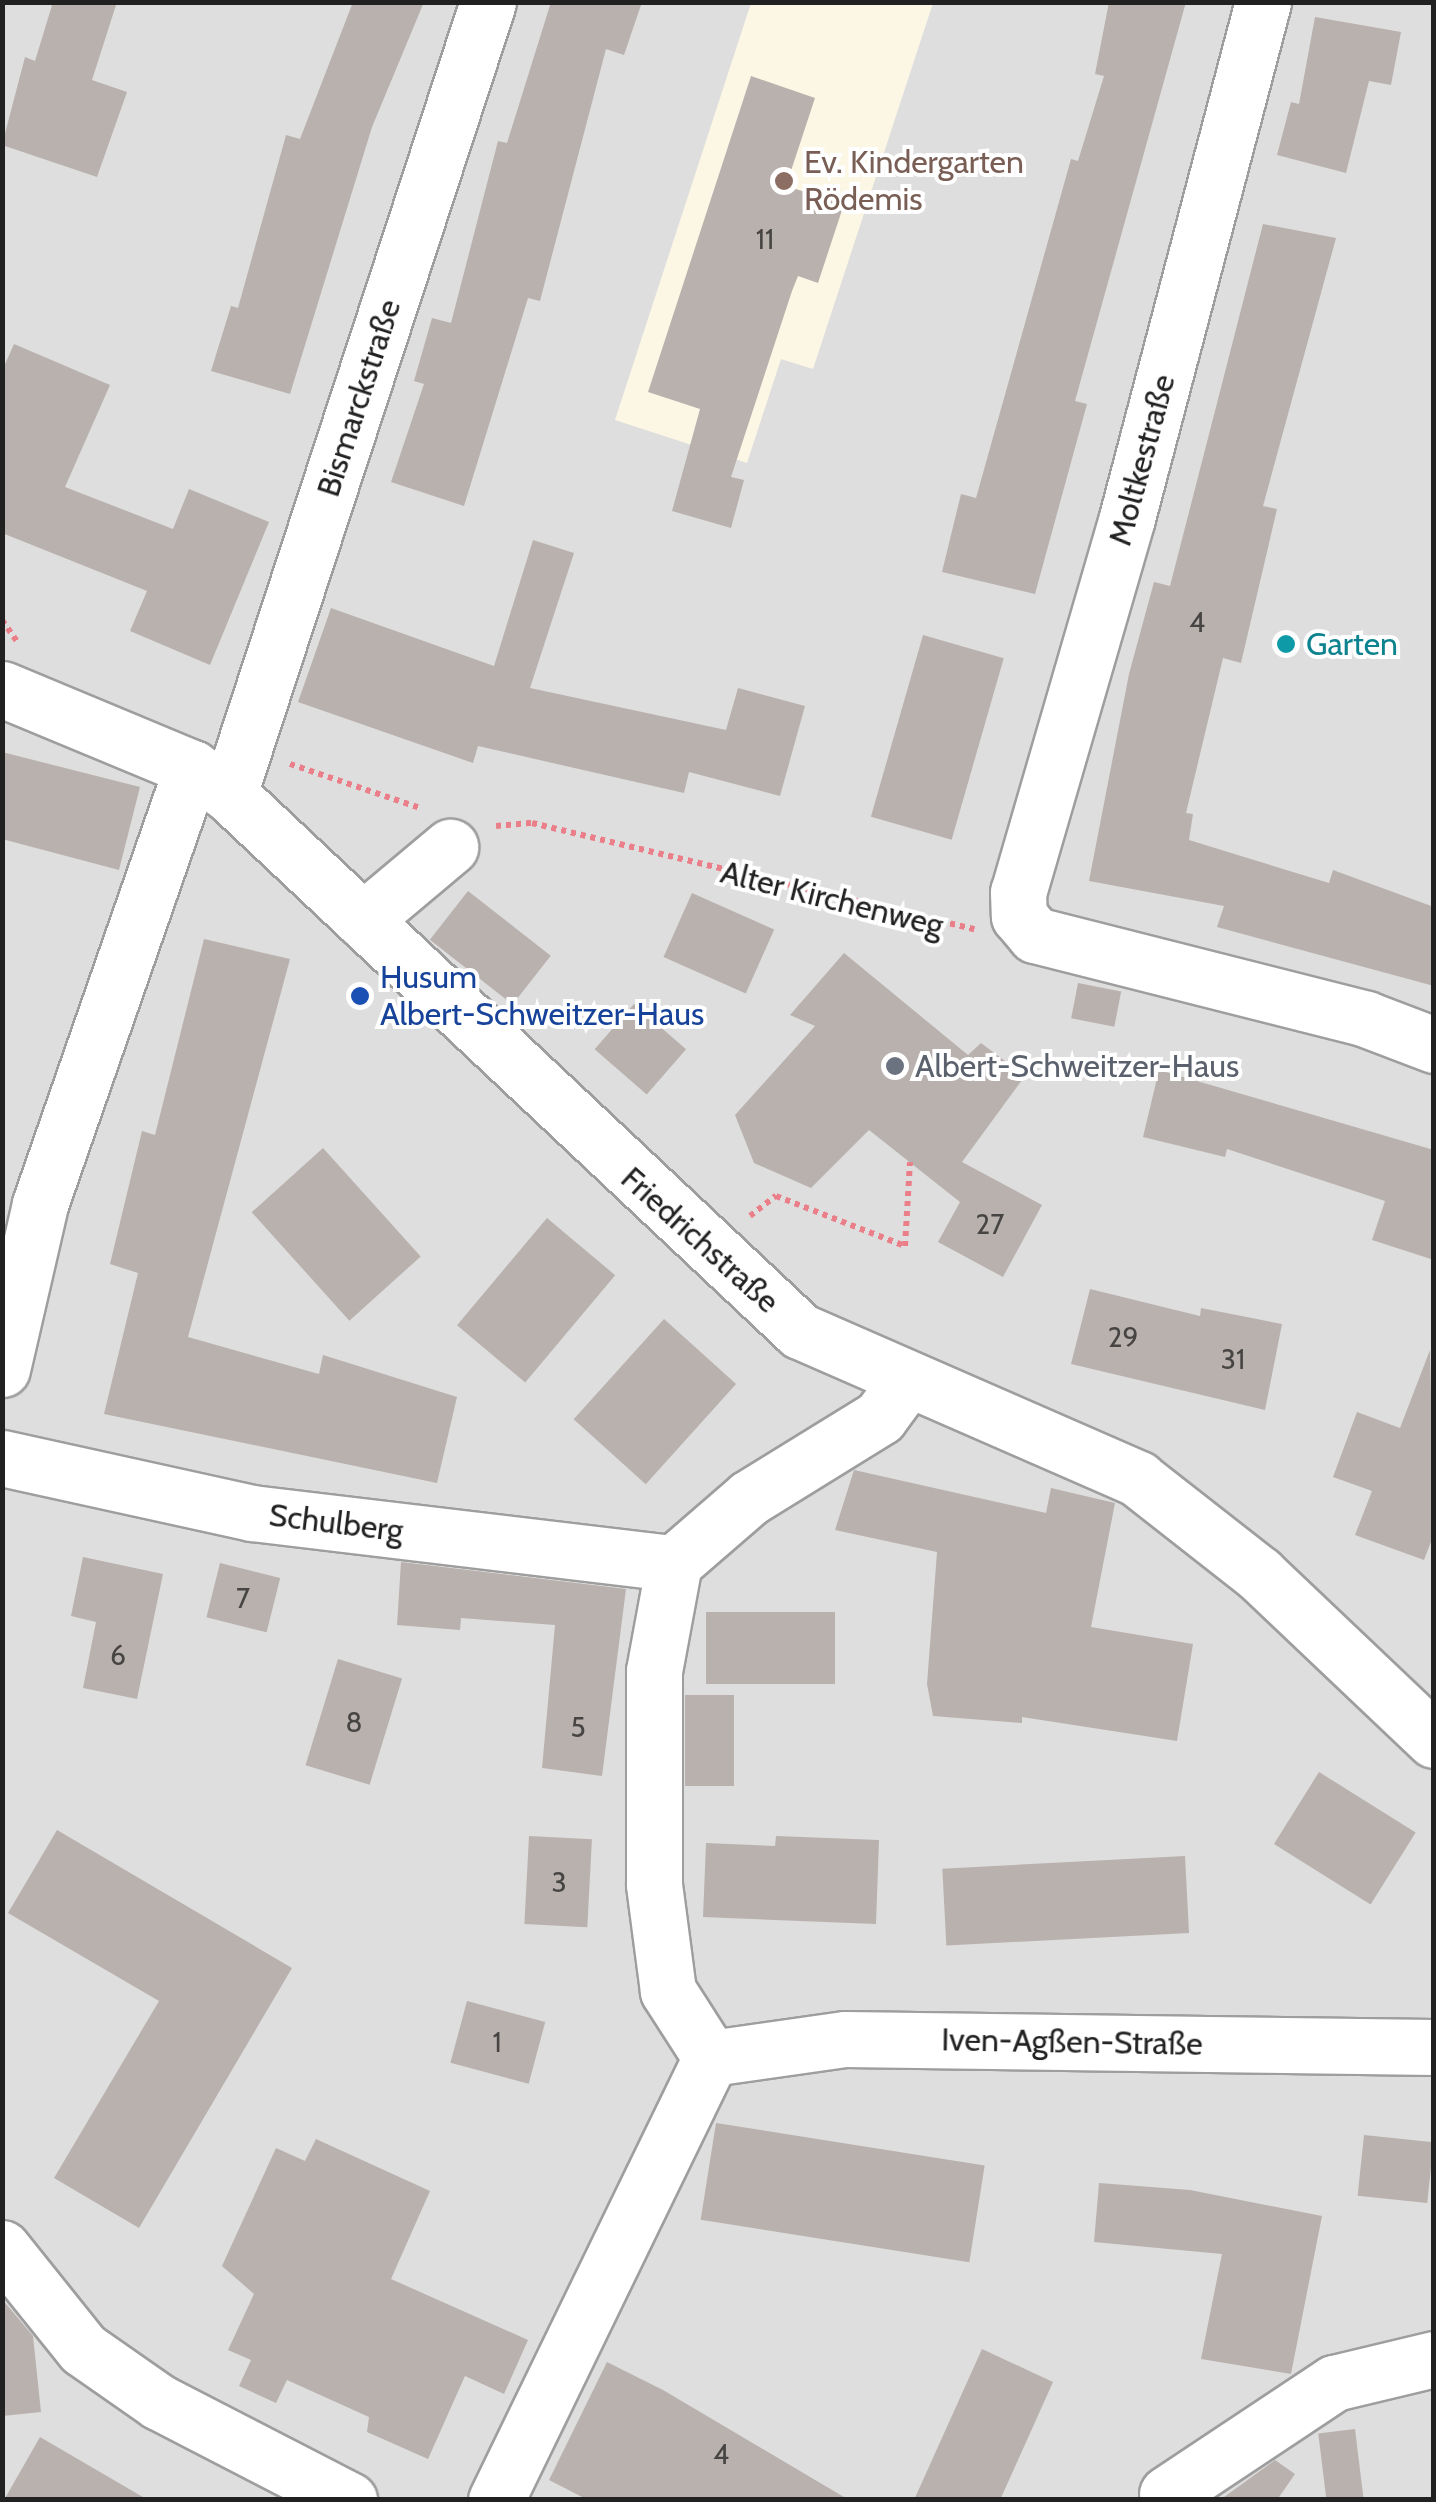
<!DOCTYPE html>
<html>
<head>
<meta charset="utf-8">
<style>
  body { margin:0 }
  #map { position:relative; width:1436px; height:2502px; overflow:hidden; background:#f0ece8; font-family:Cabin,sans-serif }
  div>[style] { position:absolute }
  .residential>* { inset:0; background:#dedede; transform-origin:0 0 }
  .education>* { inset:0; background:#fcf7e5 }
  .building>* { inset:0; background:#b9b1ae; transform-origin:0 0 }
  .path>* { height:6px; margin-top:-3px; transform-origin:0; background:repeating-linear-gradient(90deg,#ea7f89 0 5px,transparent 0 10px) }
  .roads { filter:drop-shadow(2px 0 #9e9e9e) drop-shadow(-2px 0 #9e9e9e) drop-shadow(0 2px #9e9e9e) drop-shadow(0 -2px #9e9e9e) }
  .minor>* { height:55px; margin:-27.5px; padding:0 27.5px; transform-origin:27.5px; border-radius:27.5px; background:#fff }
  .dots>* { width:28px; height:28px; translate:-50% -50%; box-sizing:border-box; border:5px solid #fff; border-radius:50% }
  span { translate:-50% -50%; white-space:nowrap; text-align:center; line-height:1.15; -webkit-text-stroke:8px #fff; paint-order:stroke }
  .number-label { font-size:28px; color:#474544 }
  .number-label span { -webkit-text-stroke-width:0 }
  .education-label { font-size:32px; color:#785e54 }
  .left { translate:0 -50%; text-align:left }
  .street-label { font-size:32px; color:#212121 }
  .culture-label { font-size:32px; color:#0d838f }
  .transit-label { font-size:32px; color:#164399 }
  .worship-label { font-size:32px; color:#5b616d }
  .frame { position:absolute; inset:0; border:5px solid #212121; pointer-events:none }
</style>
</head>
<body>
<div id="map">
  <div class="residential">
    <div style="left:3px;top:3px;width:1430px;height:2496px"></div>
  </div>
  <div class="education">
    <div style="clip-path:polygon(751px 3px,933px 3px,813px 369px,781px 359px,747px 463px,615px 420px)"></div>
  </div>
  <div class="building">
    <div style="clip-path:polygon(53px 2px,117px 2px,92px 80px,127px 92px,97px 177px,2px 145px,25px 57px,35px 61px)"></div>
    <div style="clip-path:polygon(353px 2px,424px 2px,372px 127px,290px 394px,211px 371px,231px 306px,238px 308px,286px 135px,300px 139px)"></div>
    <div style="clip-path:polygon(551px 2px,642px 2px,624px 55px,606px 49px,540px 301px,528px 298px,464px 506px,391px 482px,424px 384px,414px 381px,432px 318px,451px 323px,498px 141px,507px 143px)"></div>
    <div style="clip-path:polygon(1109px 2px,1186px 2px,1075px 401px,1087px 404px,1035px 594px,942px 572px,961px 494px,976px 498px,1071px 159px,1078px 161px,1104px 76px,1095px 74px)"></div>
    <div style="clip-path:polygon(1315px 17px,1401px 32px,1391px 85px,1369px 81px,1346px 173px,1277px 155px,1291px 102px,1299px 104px)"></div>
    <div style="clip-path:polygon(751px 76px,815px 98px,786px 186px,844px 204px,818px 283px,798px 276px,792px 291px,731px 477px,744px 480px,731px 528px,672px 511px,700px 409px,648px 392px)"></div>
    <div style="clip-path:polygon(1263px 224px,1336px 238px,1263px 506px,1277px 509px,1241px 663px,1223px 658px,1186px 813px,1193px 814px,1189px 840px,1329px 883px,1333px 870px,1434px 907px,1434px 986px,1217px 927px,1224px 906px,1089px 881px,1129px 674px,1154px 582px,1170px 586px)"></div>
    <div style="clip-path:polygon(14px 344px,110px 385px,65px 487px,173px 529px,189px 489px,269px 522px,210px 665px,130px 631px,147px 591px,2px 533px,2px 371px)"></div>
    <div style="clip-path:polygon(533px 540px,574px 553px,530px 688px,726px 730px,738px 688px,805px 706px,780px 796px,689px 772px,684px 793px,478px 746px,473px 763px,298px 702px,331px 608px,494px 666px)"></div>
    <div style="left:923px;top:635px;width:84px;height:189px;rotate:16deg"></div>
    <div style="clip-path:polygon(2px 752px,140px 787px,119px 870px,2px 839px)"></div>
    <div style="left:468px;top:891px;width:105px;height:62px;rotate:38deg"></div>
    <div style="left:692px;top:893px;width:90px;height:70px;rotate:24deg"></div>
    <div style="clip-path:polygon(204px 939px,290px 959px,188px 1337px,319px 1374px,323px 1355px,457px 1397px,437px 1483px,104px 1414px,138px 1273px,110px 1264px,142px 1131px,155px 1135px)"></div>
    <div style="clip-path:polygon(844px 953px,968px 1055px,981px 1043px,1025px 1076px,962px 1162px,1042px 1205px,1003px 1277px,938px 1242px,960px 1202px,869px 1130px,811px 1188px,754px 1163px,735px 1115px,815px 1026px,790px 1015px)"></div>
    <div style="left:1078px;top:983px;width:44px;height:36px;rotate:11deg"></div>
    <div style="left:634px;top:1004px;width:69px;height:60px;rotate:41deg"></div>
    <div style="clip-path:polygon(1159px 1070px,1434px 1150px,1434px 1260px,1372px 1240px,1385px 1201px,1227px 1149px,1225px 1157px,1143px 1137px)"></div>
    <div style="left:323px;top:1148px;width:146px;height:96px;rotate:48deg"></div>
    <div style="left:547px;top:1218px;width:89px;height:140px;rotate:40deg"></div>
    <div style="clip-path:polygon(1090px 1289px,1200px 1316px,1201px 1308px,1282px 1324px,1265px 1410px,1071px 1364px)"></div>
    <div style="left:664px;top:1319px;width:97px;height:135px;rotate:42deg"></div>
    <div style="clip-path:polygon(1430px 1350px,1434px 1534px,1424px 1560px,1355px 1535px,1372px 1491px,1333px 1477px,1357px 1412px,1400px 1428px)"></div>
    <div style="clip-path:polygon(854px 1470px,1046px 1513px,1051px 1488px,1115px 1503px,1091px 1627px,1193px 1644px,1177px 1741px,1022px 1717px,1022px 1723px,933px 1716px,927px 1684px,937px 1552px,835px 1530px)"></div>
    <div style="clip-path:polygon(83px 1557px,163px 1574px,137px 1699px,83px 1688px,96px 1622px,71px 1616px)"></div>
    <div style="clip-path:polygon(401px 1562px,626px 1589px,602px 1776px,542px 1768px,555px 1625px,461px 1618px,460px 1630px,397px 1625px)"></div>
    <div style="left:220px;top:1563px;width:62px;height:56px;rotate:14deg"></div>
    <div style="left:706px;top:1612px;width:129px;height:72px"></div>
    <div style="left:338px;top:1659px;width:67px;height:111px;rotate:17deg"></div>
    <div style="left:685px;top:1695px;width:49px;height:91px"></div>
    <div style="left:1319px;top:1772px;width:114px;height:85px;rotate:32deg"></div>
    <div style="clip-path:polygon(57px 1830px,292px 1968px,139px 2228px,54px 2178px,159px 2001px,8px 1913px)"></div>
    <div style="left:529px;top:1836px;width:63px;height:88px;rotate:3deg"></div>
    <div style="clip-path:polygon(776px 1836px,879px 1840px,876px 1924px,703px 1917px,706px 1843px,775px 1846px)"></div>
    <div style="left:1185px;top:1856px;width:77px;height:243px;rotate:87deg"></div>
    <div style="left:467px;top:2001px;width:81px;height:64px;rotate:15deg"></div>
    <div style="left:716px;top:2123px;width:272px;height:98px;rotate:9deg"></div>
    <div style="left:1364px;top:2135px;width:70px;height:61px;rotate:6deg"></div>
    <div style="clip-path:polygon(316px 2139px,430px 2191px,391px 2279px,528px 2340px,504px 2394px,465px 2376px,428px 2459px,367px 2432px,369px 2417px,287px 2380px,276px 2403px,239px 2386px,251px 2360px,228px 2350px,254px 2294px,222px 2266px,276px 2148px,305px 2161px)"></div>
    <div style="clip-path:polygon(1099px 2183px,1190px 2190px,1322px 2216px,1291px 2374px,1201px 2359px,1222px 2254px,1094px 2242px)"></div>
    <div style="clip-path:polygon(2px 2299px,33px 2336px,41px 2412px,2px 2416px)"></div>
    <div style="clip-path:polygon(982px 2349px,1053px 2382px,1000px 2500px,914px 2500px)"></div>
    <div style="clip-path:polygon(607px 2362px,663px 2390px,849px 2500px,588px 2500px,549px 2480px)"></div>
    <div style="left:1355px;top:2429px;width:72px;height:37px;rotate:83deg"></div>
    <div style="clip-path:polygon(40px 2437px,148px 2500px,4px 2500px)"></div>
    <div style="clip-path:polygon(1275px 2460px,1295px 2474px,1277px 2500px,1220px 2500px)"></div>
  </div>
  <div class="path">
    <div style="left:2px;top:620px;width:28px;rotate:55deg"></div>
    <div style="left:290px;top:764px;width:137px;rotate:18.7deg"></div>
    <div style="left:496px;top:826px;width:36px;rotate:-5deg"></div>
    <div style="left:532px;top:823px;width:455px;rotate:13.5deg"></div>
    <div style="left:750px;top:1216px;width:33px;rotate:-38deg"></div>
    <div style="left:776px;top:1196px;width:138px;rotate:21.2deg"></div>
    <div style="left:905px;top:1246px;width:84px;rotate:-86.6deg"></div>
  </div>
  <div class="roads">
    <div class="minor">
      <div style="left:1263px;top:2px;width:534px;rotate:104.77deg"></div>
      <div style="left:1127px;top:518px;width:390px;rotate:106.2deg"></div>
      <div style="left:1018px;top:892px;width:24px;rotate:88deg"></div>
      <div style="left:1019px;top:916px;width:25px;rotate:50deg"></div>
      <div style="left:1035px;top:935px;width:341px;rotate:14.2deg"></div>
      <div style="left:1366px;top:1019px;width:73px;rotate:20.9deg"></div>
      <div style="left:2px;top:689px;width:206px;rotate:22.6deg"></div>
      <div style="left:192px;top:768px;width:45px;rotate:35.1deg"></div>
      <div style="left:229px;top:794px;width:784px;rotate:43.24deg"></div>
      <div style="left:800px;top:1331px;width:369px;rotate:23.6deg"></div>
      <div style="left:1138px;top:1479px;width:154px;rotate:38.1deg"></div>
      <div style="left:1259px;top:1574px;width:241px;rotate:43.5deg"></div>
      <div style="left:229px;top:794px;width:833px;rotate:-71.89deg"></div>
      <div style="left:363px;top:920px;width:114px;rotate:-40deg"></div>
      <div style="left:2px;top:1369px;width:169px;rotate:-77deg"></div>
      <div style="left:40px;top:1204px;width:462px;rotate:-70.8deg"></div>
      <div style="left:2px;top:1458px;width:256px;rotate:12.4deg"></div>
      <div style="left:252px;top:1513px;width:425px;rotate:6.8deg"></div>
      <div style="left:711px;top:2058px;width:135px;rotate:-8.1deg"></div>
      <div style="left:845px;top:2039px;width:589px;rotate:0.78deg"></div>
      <div style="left:2px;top:2248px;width:129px;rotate:51.3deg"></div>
      <div style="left:83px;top:2349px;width:93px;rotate:34.9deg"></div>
      <div style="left:159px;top:2402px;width:214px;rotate:27.3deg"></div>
      <div style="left:1167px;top:2494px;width:201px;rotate:-33.6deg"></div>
      <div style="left:1334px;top:2383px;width:103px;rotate:-13.5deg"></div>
      <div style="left:496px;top:2500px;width:492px;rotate:-64.1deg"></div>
      <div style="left:711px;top:2058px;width:80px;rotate:-122.7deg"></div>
      <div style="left:668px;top:1991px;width:108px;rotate:-97.5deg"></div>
      <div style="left:654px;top:1884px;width:213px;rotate:-90deg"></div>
      <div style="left:654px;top:1671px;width:110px;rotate:-79.5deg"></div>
      <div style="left:674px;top:1563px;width:99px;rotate:-40.9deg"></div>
      <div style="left:749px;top:1498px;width:154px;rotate:-31.7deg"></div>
      <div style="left:880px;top:1417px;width:42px;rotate:-53.7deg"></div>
    </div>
  </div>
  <div class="dots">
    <div style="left:784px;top:181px;background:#8d6e63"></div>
    <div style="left:1286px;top:644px;background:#0f9aa8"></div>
    <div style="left:360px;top:996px;background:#1a4fb4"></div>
    <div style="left:895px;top:1066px;background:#6b7280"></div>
  </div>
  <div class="number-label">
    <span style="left:765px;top:239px">11</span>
    <span style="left:1197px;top:622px">4</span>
    <span style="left:990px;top:1224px">27</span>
    <span style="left:1123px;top:1337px">29</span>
    <span style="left:1233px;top:1359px">31</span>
    <span style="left:243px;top:1598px">7</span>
    <span style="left:118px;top:1655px">6</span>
    <span style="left:354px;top:1722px">8</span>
    <span style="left:578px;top:1727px">5</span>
    <span style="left:559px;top:1882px">3</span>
    <span style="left:497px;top:2042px">1</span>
    <span style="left:721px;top:2454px">4</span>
  </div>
  <div class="education-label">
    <span class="left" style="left:804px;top:181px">Ev. Kindergarten<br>Rödemis</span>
  </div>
  <div class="street-label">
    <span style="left:359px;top:398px;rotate:-72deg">Bismarckstraße</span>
    <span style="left:1142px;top:460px;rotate:-75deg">Moltkestraße</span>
    <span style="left:832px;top:899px;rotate:14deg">Alter Kirchenweg</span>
    <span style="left:700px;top:1240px;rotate:42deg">Friedrichstraße</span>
    <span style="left:336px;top:1523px;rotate:7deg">Schulberg</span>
    <span style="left:1072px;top:2042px;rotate:1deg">Iven-Agßen-Straße</span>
  </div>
  <div class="culture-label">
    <span class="left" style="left:1306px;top:644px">Garten</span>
  </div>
  <div class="transit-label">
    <span class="left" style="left:380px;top:996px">Husum<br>Albert-Schweitzer-Haus</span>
  </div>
  <div class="worship-label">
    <span class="left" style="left:915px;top:1066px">Albert-Schweitzer-Haus</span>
  </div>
  <div class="frame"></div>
</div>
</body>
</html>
